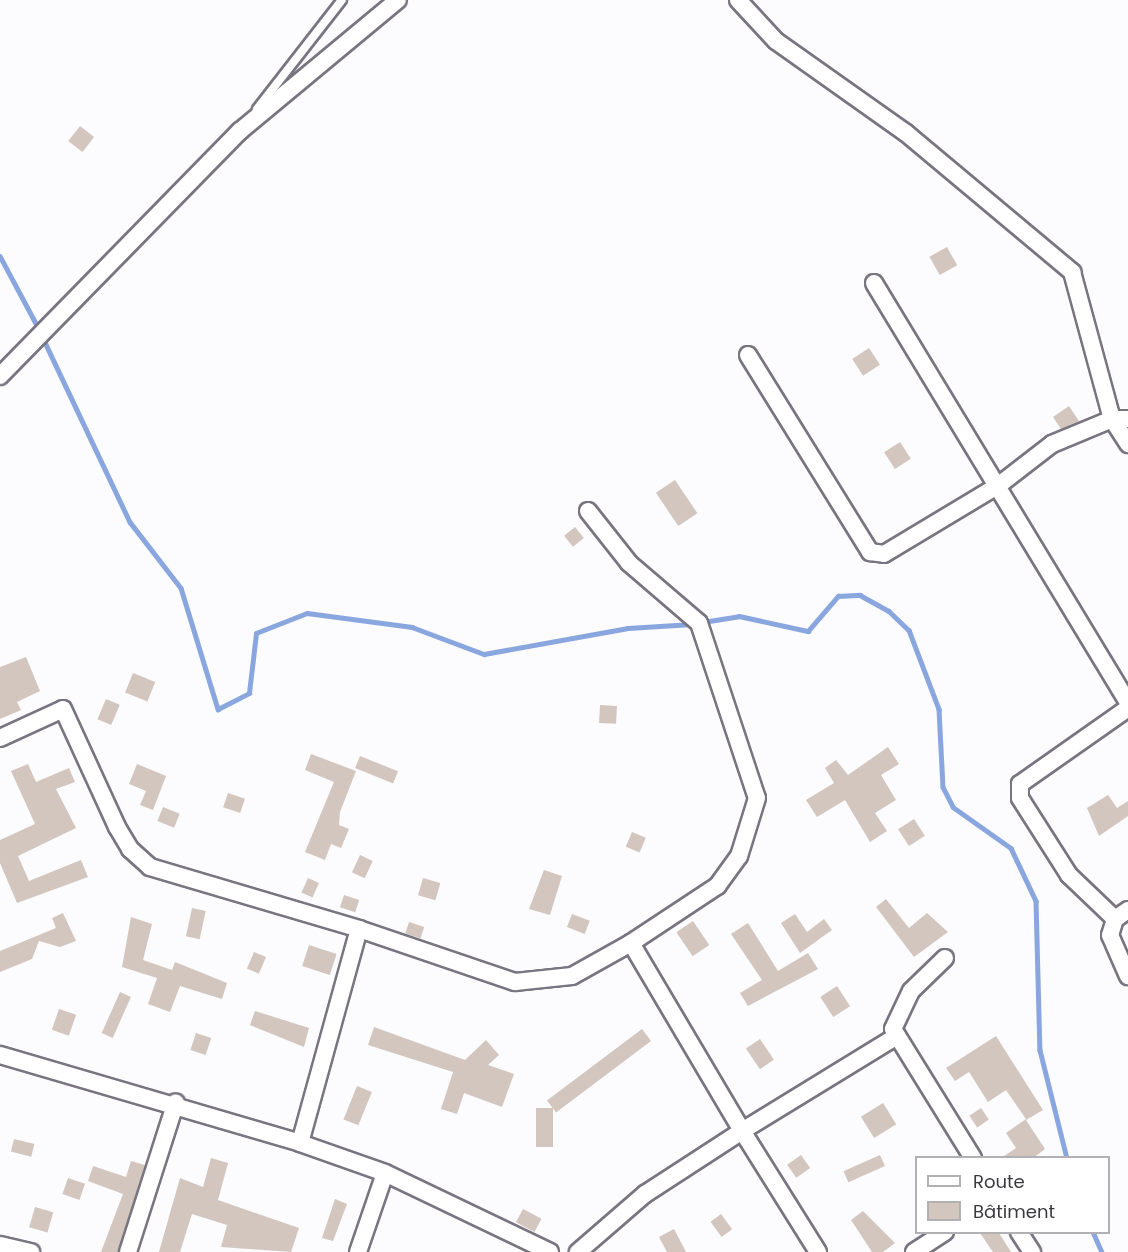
<!DOCTYPE html>
<html>
<head>
<meta charset="utf-8">
<style>
  body { margin:0 }
  #map { position:relative; width:1128px; height:1252px; overflow:hidden; background:#fcfbfd; font-family:Poppins,sans-serif }
  div>[style] { position:absolute }
  .stream>* { height:4.5px; margin:-2.25px; padding:0 2.25px; transform-origin:2.25px; border-radius:2.25px; background:#89a6df }
  .building>* { inset:0; background:#d2c6be; transform-origin:0 0 }
  .roads { filter:drop-shadow(2px 0 #797580) drop-shadow(-2px 0 #797580) drop-shadow(0 2px #797580) drop-shadow(0 -2px #797580) }
  .lane>* { height:8px; margin:-4px; padding:0 4px; transform-origin:4px; border-radius:4px; background:#fff }
  .street>* { height:16px; margin:-8px; padding:0 8px; transform-origin:8px; border-radius:8px; background:#fff }
  span { translate:-50% -50%; white-space:nowrap; text-align:center; line-height:1.15; -webkit-text-stroke:4.5px #fff; paint-order:stroke }
  .legend { position:absolute; left:915px; top:1156px; width:195px; height:78px; box-sizing:border-box; background:#fff; border:2px solid #b1b0b2; margin:0; padding:8px 10px; list-style:none; font-size:18px; color:#3b393e }
  .legend li { display:flex; align-items:center; gap:12px; height:30px }
  .legend b { width:30px; border:2px solid #b1b0b2 }
</style>
</head>
<body>
<div id="map">
  <div class="stream">
    <div style="left:0;top:256px;width:85px;rotate:61.9deg"></div>
    <div style="left:43px;top:338px;width:204px;rotate:64.7deg"></div>
    <div style="left:130px;top:522px;width:83px;rotate:52.3deg"></div>
    <div style="left:181px;top:588px;width:127px;rotate:73deg"></div>
    <div style="left:218px;top:709px;width:35px;rotate:-27deg"></div>
    <div style="left:249px;top:693px;width:60px;rotate:-83.3deg"></div>
    <div style="left:256px;top:633px;width:55px;rotate:-21.4deg"></div>
    <div style="left:307px;top:613px;width:106px;rotate:7.6deg"></div>
    <div style="left:412px;top:627px;width:77px;rotate:20.6deg"></div>
    <div style="left:484px;top:654px;width:146px;rotate:-10.2deg"></div>
    <div style="left:628px;top:628px;width:64px;rotate:-3.6deg"></div>
    <div style="left:703px;top:622px;width:36px;rotate:-9deg"></div>
    <div style="left:739px;top:616px;width:71px;rotate:12.3deg"></div>
    <div style="left:808px;top:631px;width:46px;rotate:-49.4deg"></div>
    <div style="left:838px;top:596px;width:22px;rotate:-3deg"></div>
    <div style="left:860px;top:595px;width:33px;rotate:29deg"></div>
    <div style="left:889px;top:611px;width:28px;rotate:44deg"></div>
    <div style="left:909px;top:630px;width:85px;rotate:69.2deg"></div>
    <div style="left:939px;top:709px;width:78px;rotate:87.1deg"></div>
    <div style="left:943px;top:787px;width:22px;rotate:63deg"></div>
    <div style="left:953px;top:807px;width:71px;rotate:35.3deg"></div>
    <div style="left:1011px;top:848px;width:59px;rotate:64.7deg"></div>
    <div style="left:1036px;top:901px;width:149px;rotate:88.5deg"></div>
    <div style="left:1040px;top:1050px;width:111px;rotate:76deg"></div>
    <div style="left:1093px;top:1232px;width:22px;rotate:66deg"></div>
  </div>
  <div class="building">
    <div style="left:80px;top:126px;width:18px;height:19px;rotate:38deg"></div>
    <div style="left:947px;top:247px;width:21px;height:20px;rotate:61deg"></div>
    <div style="left:869px;top:348px;width:20px;height:20px;rotate:57deg"></div>
    <div style="clip-path:polygon(1069px 406px,1079px 421px,1061px 429px,1053px 417px)"></div>
    <div style="left:900px;top:442px;width:20px;height:19px;rotate:57deg"></div>
    <div style="left:675px;top:480px;width:40px;height:23px;rotate:56deg"></div>
    <div style="left:575px;top:527px;width:14px;height:14px;rotate:51deg"></div>
    <div style="clip-path:polygon(26px 657px,40px 691px,17px 702px,21px 710px,0 719px,0 667px)"></div>
    <div style="left:133px;top:673px;width:24px;height:21px;rotate:22deg"></div>
    <div style="left:106px;top:699px;width:15px;height:22px;rotate:23deg"></div>
    <div style="left:600px;top:705px;width:17px;height:18px;rotate:3deg"></div>
    <div style="clip-path:polygon(888px 747px,899px 764px,881px 775px,896px 800px,875px 813px,887px 831px,870px 842px,845px 800px,817px 817px,806px 800px,834px 783px,825px 768px,836px 760px,848px 775px)"></div>
    <div style="clip-path:polygon(311px 754px,356px 771px,340px 812px,339px 825px,349px 829px,341px 848px,331px 844px,325px 860px,305px 852px,334px 782px,305px 770px)"></div>
    <div style="left:360px;top:756px;width:41px;height:13px;rotate:22deg"></div>
    <div style="clip-path:polygon(28px 764px,36px 782px,69px 768px,75px 782px,56px 789px,76px 828px,18px 856px,29px 881px,81px 860px,88px 877px,17px 903px,0 863px,0 840px,35px 824px,11px 771px)"></div>
    <div style="clip-path:polygon(137px 764px,166px 776px,153px 810px,140px 805px,146px 791px,129px 784px)"></div>
    <div style="left:228px;top:793px;width:18px;height:15px;rotate:19deg"></div>
    <div style="clip-path:polygon(1108px 795px,1117px 808px,1128px 801px,1128px 816px,1099px 836px,1087px 808px)"></div>
    <div style="left:163px;top:807px;width:18px;height:15px;rotate:22deg"></div>
    <div style="left:914px;top:819px;width:20px;height:19px;rotate:57deg"></div>
    <div style="left:632px;top:832px;width:15px;height:16px;rotate:23deg"></div>
    <div style="left:360px;top:855px;width:14px;height:19px;rotate:25deg"></div>
    <div style="clip-path:polygon(544px 870px,562px 876px,550px 915px,529px 909px)"></div>
    <div style="left:308px;top:878px;width:12px;height:16px;rotate:24deg"></div>
    <div style="left:423px;top:878px;width:18px;height:18px;rotate:16deg"></div>
    <div style="left:344px;top:895px;width:16px;height:13px;rotate:18deg"></div>
    <div style="clip-path:polygon(886px 899px,909px 928px,927px 913px,948px 932px,914px 957px,876px 907px)"></div>
    <div style="left:192px;top:908px;width:14px;height:29px;rotate:12deg"></div>
    <div style="clip-path:polygon(63px 913px,76px 941px,60px 947px,39px 941px,32px 959px,0 972px,0 951px,56px 928px,52px 918px)"></div>
    <div style="left:572px;top:914px;width:19px;height:14px;rotate:21deg"></div>
    <div style="clip-path:polygon(795px 914px,807px 932px,824px 919px,832px 930px,800px 953px,781px 923px)"></div>
    <div style="clip-path:polygon(131px 917px,152px 924px,143px 960px,172px 970px,175px 962px,227px 983px,222px 999px,180px 986px,170px 1012px,148px 1004px,157px 978px,122px 967px)"></div>
    <div style="left:693px;top:921px;width:29px;height:20px;rotate:56deg"></div>
    <div style="left:409px;top:922px;width:16px;height:12px;rotate:18deg"></div>
    <div style="clip-path:polygon(748px 923px,778px 971px,808px 953px,818px 969px,748px 1006px,740px 993px,762px 980px,731px 934px)"></div>
    <div style="left:309px;top:945px;width:29px;height:22px;rotate:18deg"></div>
    <div style="left:254px;top:952px;width:13px;height:18px;rotate:23deg"></div>
    <div style="left:837px;top:986px;width:24px;height:20px;rotate:57deg"></div>
    <div style="left:120px;top:992px;width:12px;height:45px;rotate:24deg"></div>
    <div style="left:59px;top:1009px;width:18px;height:22px;rotate:19deg"></div>
    <div style="clip-path:polygon(255px 1011px,309px 1028px,304px 1047px,250px 1025px)"></div>
    <div style="clip-path:polygon(374px 1027px,465px 1060px,486px 1040px,499px 1055px,488px 1065px,514px 1074px,502px 1107px,464px 1093px,457px 1114px,441px 1109px,453px 1072px,368px 1045px)"></div>
    <div style="left:642px;top:1029px;width:15px;height:119px;rotate:53deg"></div>
    <div style="left:196px;top:1033px;width:16px;height:18px;rotate:18deg"></div>
    <div style="clip-path:polygon(996px 1036px,1043px 1110px,1026px 1120px,1045px 1149px,1033px 1158px,1001px 1158px,1016px 1148px,1006px 1133px,1026px 1119px,1006px 1090px,988px 1102px,969px 1072px,955px 1081px,946px 1068px)"></div>
    <div style="left:760px;top:1039px;width:25px;height:17px;rotate:56deg"></div>
    <div style="left:357px;top:1086px;width:16px;height:36px;rotate:22deg"></div>
    <div style="left:883px;top:1103px;width:25px;height:26px;rotate:58deg"></div>
    <div style="left:536px;top:1108px;width:17px;height:39px"></div>
    <div style="left:981px;top:1108px;width:14px;height:14px;rotate:56deg"></div>
    <div style="left:14px;top:1139px;width:21px;height:13px;rotate:14deg"></div>
    <div style="left:801px;top:1155px;width:16px;height:17px;rotate:55deg"></div>
    <div style="left:880px;top:1155px;width:12px;height:40px;rotate:66deg"></div>
    <div style="clip-path:polygon(211px 1158px,228px 1163px,218px 1200px,299px 1228px,291px 1252px,221px 1247px,227px 1225px,192px 1214px,180px 1252px,159px 1252px,180px 1178px,203px 1187px)"></div>
    <div style="clip-path:polygon(131px 1161px,145px 1165px,118px 1252px,101px 1252px,123px 1194px,88px 1181px,93px 1166px,126px 1177px)"></div>
    <div style="left:68px;top:1178px;width:18px;height:17px;rotate:19deg"></div>
    <div style="clip-path:polygon(335px 1199px,347px 1204px,333px 1241px,322px 1238px)"></div>
    <div style="left:35px;top:1207px;width:19px;height:21px;rotate:16deg"></div>
    <div style="left:523px;top:1209px;width:21px;height:15px;rotate:28deg"></div>
    <div style="clip-path:polygon(863px 1211px,895px 1243px,883px 1252px,872px 1252px,851px 1220px)"></div>
    <div style="left:721px;top:1214px;width:19px;height:13px;rotate:54deg"></div>
    <div style="clip-path:polygon(674px 1229px,686px 1252px,667px 1252px,659px 1237px)"></div>
    <div style="clip-path:polygon(980px 1233px,999px 1233px,1011px 1252px,993px 1252px)"></div>
  </div>
  <div class="roads">
    <div class="lane">
      <div style="left:257px;top:109px;width:138px;rotate:-52.1deg"></div>
    </div>
    <div class="street">
      <div style="left:738px;top:0;width:56px;rotate:47.2deg"></div>
      <div style="left:776px;top:41px;width:159px;rotate:35.3deg"></div>
      <div style="left:906px;top:133px;width:217px;rotate:39.9deg"></div>
      <div style="left:1072px;top:272px;width:152px;rotate:74.8deg"></div>
      <div style="left:1112px;top:419px;width:30px;rotate:57deg"></div>
      <div style="left:874px;top:283px;width:490px;rotate:58.8deg"></div>
      <div style="left:748px;top:355px;width:232px;rotate:58.2deg"></div>
      <div style="left:870px;top:552px;width:14px;rotate:8deg"></div>
      <div style="left:884px;top:554px;width:134px;rotate:-31deg"></div>
      <div style="left:999px;top:485px;width:67px;rotate:-37.7deg"></div>
      <div style="left:1052px;top:444px;width:65px;rotate:-22.6deg"></div>
      <div style="left:1112px;top:419px;width:16px"></div>
      <div style="left:0;top:376px;width:343px;rotate:-45.6deg"></div>
      <div style="left:240px;top:131px;width:205px;rotate:-39.7deg"></div>
      <div style="left:588px;top:511px;width:66px;rotate:51.7deg"></div>
      <div style="left:629px;top:563px;width:92px;rotate:40.6deg"></div>
      <div style="left:699px;top:623px;width:184px;rotate:71.7deg"></div>
      <div style="left:757px;top:798px;width:61px;rotate:107.2deg"></div>
      <div style="left:739px;top:856px;width:37px;rotate:126deg"></div>
      <div style="left:717px;top:886px;width:103px;rotate:146.5deg"></div>
      <div style="left:0;top:738px;width:69px;rotate:-24.7deg"></div>
      <div style="left:63px;top:709px;width:130px;rotate:65.4deg"></div>
      <div style="left:117px;top:827px;width:26px;rotate:59deg"></div>
      <div style="left:130px;top:849px;width:27px;rotate:42deg"></div>
      <div style="left:150px;top:867px;width:218px;rotate:16.5deg"></div>
      <div style="left:1128px;top:910px;width:16px;rotate:145deg"></div>
      <div style="left:1115px;top:919px;width:17px;rotate:107deg"></div>
      <div style="left:1110px;top:935px;width:45px;rotate:66.3deg"></div>
      <div style="left:1115px;top:919px;width:64px;rotate:-136.3deg"></div>
      <div style="left:1069px;top:875px;width:91px;rotate:-122.5deg"></div>
      <div style="left:1020px;top:798px;width:14px;rotate:-90deg"></div>
      <div style="left:1020px;top:784px;width:132px;rotate:-35.1deg"></div>
      <div style="left:945px;top:958px;width:47px;rotate:135.9deg"></div>
      <div style="left:911px;top:991px;width:42px;rotate:115.3deg"></div>
      <div style="left:893px;top:1029px;width:152px;rotate:58.2deg"></div>
      <div style="left:0;top:1055px;width:313px;rotate:16.3deg"></div>
      <div style="left:300px;top:1143px;width:90px;rotate:19.4deg"></div>
      <div style="left:385px;top:1173px;width:183px;rotate:25.6deg"></div>
      <div style="left:300px;top:1143px;width:222px;rotate:-74.6deg"></div>
      <div style="left:359px;top:929px;width:165px;rotate:18.8deg"></div>
      <div style="left:515px;top:982px;width:57px;rotate:-6deg"></div>
      <div style="left:572px;top:976px;width:68px;rotate:-29.2deg"></div>
      <div style="left:631px;top:943px;width:218px;rotate:59.4deg"></div>
      <div style="left:742px;top:1131px;width:116px;rotate:147deg"></div>
      <div style="left:645px;top:1194px;width:89px;rotate:139.1deg"></div>
      <div style="left:1019px;top:1232px;width:24px;rotate:57deg"></div>
      <div style="left:0;top:1245px;width:32px;rotate:13deg"></div>
      <div style="left:128px;top:1252px;width:157px;rotate:-72.3deg"></div>
      <div style="left:358px;top:1252px;width:83px;rotate:-71.1deg"></div>
      <div style="left:818px;top:1252px;width:143px;rotate:-122.1deg"></div>
      <div style="left:742px;top:1131px;width:182px;rotate:-31.5deg"></div>
      <div style="left:914px;top:1252px;width:37px;rotate:-33deg"></div>
    </div>
  </div>
  <ul class="legend">
  <li><b style="height:8px;background:#fff"></b>Route</li>
  <li><b style="height:16px;background:#d2c6be"></b>Bâtiment</li>
  </ul>
</div>
</body>
</html>
